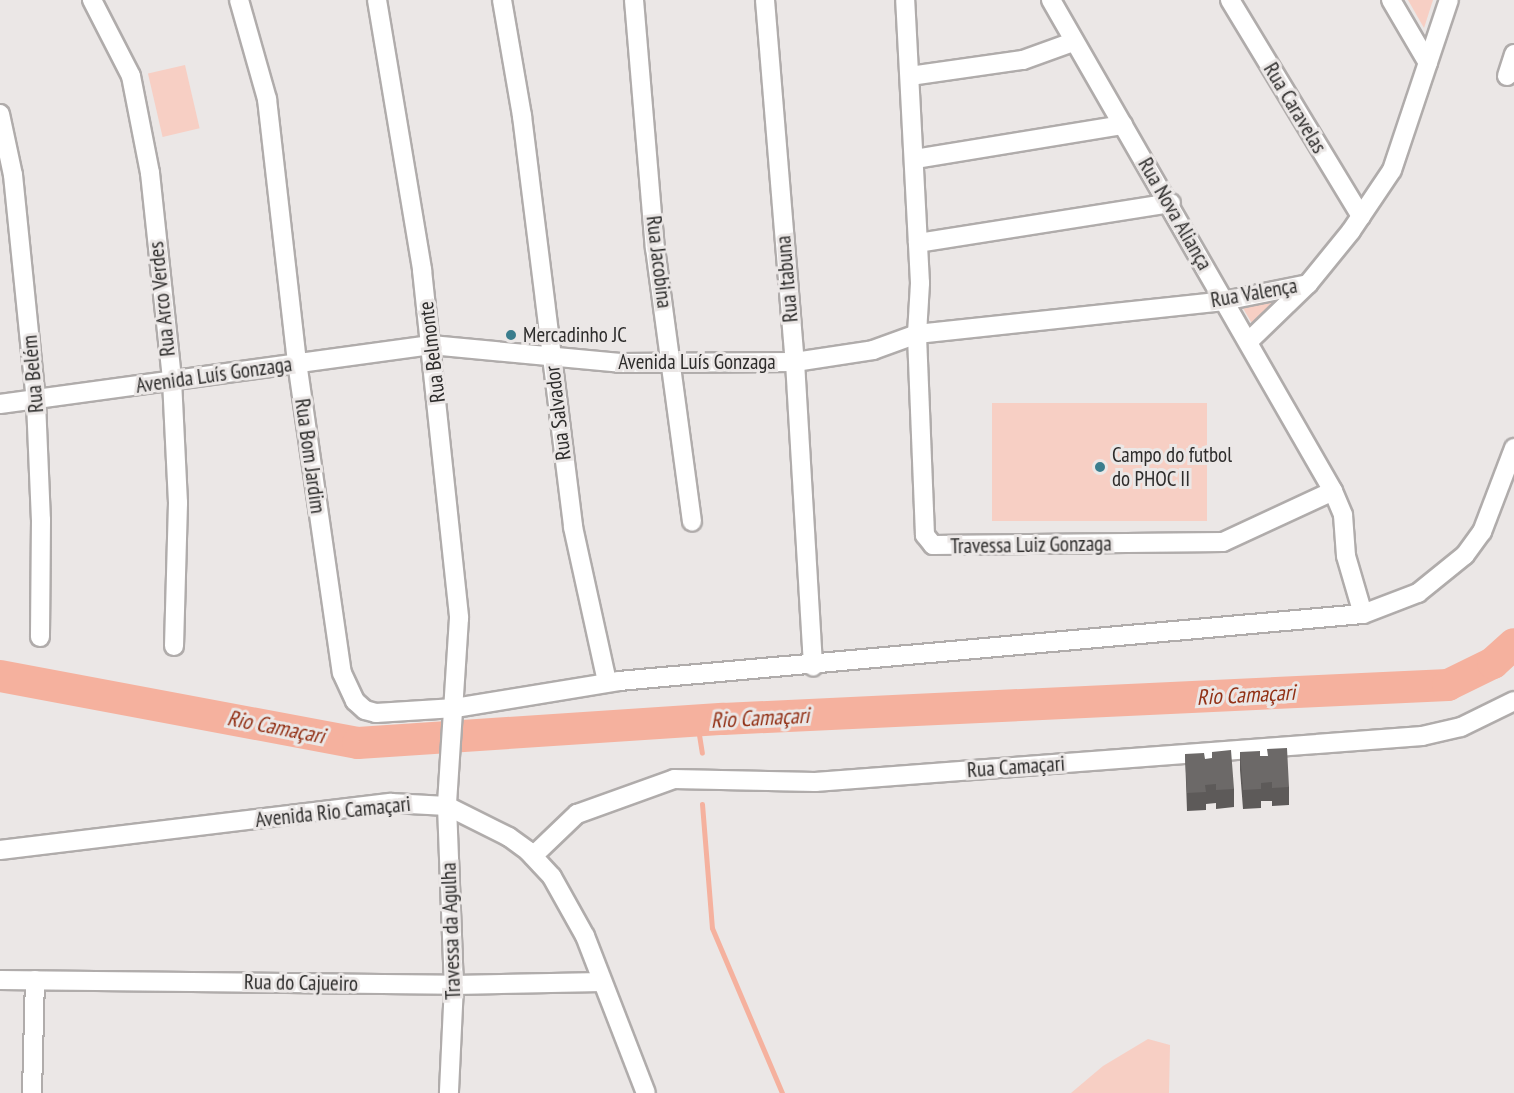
<!DOCTYPE html>
<html>
<head>
<meta charset="utf-8">
<style>
  body { margin:0 }
  #map { position:relative; width:1514px; height:1093px; overflow:hidden; background:#ebe7e6; font-family:"PT Sans Narrow",sans-serif }
  div>[style] { position:absolute }
  .green>* { inset:0; background:#f7cfc4; transform-origin:0 0 }
  .stream>* { height:5px; margin:-2.5px; padding:0 2.5px; transform-origin:2.5px; border-radius:2.5px; background:#f5b19e }
  .river>* { height:32px; margin:-16px; padding:0 16px; transform-origin:16px; border-radius:16px; background:#f5b19e }
  .roads { filter:drop-shadow(2px 0 #b0acab) drop-shadow(-2px 0 #b0acab) drop-shadow(0 2px #b0acab) drop-shadow(0 -2px #b0acab) }
  .minor>* { height:18px; margin:-9px; padding:0 9px; transform-origin:9px; border-radius:9px; background:#fff }
  .wall>* { inset:0; background:#5d5a59 }
  .building>* { inset:0; background:#6c6968 }
  .dots>* { width:16px; height:16px; translate:-50% -50%; box-sizing:border-box; border:3px solid #ebe7e6; border-radius:50% }
  span { translate:-50% -50%; white-space:nowrap; text-align:center; line-height:1.15; -webkit-text-stroke:6px #ebe7e6; paint-order:stroke }
  .street-label { font-size:21px; color:#2d2c2b }
  .poi-label { font-size:21px; color:#2d2c2b }
  .left { translate:0 -50%; text-align:left }
  .water-label { font-size:22px; color:#923116; font-style:italic }
</style>
</head>
<body>
<div id="map">
  <div class="green">
    <div style="clip-path:polygon(1408px 0,1433px 0,1424px 28px)"></div>
    <div style="left:185px;top:65px;width:65px;height:38px;rotate:77deg"></div>
    <div style="clip-path:polygon(1288px 295px,1254px 327px,1240px 303px)"></div>
    <div style="left:1207px;top:403px;width:118px;height:215px;rotate:90deg"></div>
    <div style="clip-path:polygon(1148px 1039px,1170px 1045px,1169px 1093px,1071px 1093px,1103px 1066px)"></div>
  </div>
  <div class="stream">
    <div style="left:697px;top:722px;width:31px;rotate:81deg"></div>
    <div style="left:702px;top:804px;width:124px;rotate:85.4deg"></div>
    <div style="left:712px;top:928px;width:179px;rotate:67deg"></div>
  </div>
  <div class="river">
    <div style="left:0;top:676px;width:364px;rotate:10.6deg"></div>
    <div style="left:358px;top:743px;width:366px;rotate:-3.8deg"></div>
    <div style="left:723px;top:719px;width:726px;rotate:-2.69deg"></div>
    <div style="left:1448px;top:685px;width:50px;rotate:-26.1deg"></div>
    <div style="left:1493px;top:663px;width:28px;rotate:-42deg"></div>
  </div>
  <div class="roads">
    <div class="minor">
      <div style="left:92px;top:0;width:85px;rotate:62.8deg"></div>
      <div style="left:131px;top:76px;width:99px;rotate:78.9deg"></div>
      <div style="left:150px;top:173px;width:208px;rotate:83.9deg"></div>
      <div style="left:172px;top:380px;width:123px;rotate:87.2deg"></div>
      <div style="left:178px;top:503px;width:143px;rotate:91.6deg"></div>
      <div style="left:239px;top:0;width:103px;rotate:74.2deg"></div>
      <div style="left:267px;top:99px;width:265px;rotate:83.5deg"></div>
      <div style="left:297px;top:362px;width:314px;rotate:81.8deg"></div>
      <div style="left:342px;top:673px;width:31px;rotate:65deg"></div>
      <div style="left:355px;top:701px;width:13px;rotate:42deg"></div>
      <div style="left:365px;top:710px;width:11px;rotate:15deg"></div>
      <div style="left:376px;top:713px;width:79px;rotate:-3.6deg"></div>
      <div style="left:455px;top:708px;width:166px;rotate:-9.3deg"></div>
      <div style="left:619px;top:681px;width:747px;rotate:-5.15deg"></div>
      <div style="left:1363px;top:614px;width:59px;rotate:-20.9deg"></div>
      <div style="left:1418px;top:593px;width:60px;rotate:-39deg"></div>
      <div style="left:1465px;top:555px;width:29px;rotate:-54deg"></div>
      <div style="left:1482px;top:532px;width:90px;rotate:-69.1deg"></div>
      <div style="left:377px;top:0;width:274px;rotate:80.5deg"></div>
      <div style="left:422px;top:270px;width:350px;rotate:83.9deg"></div>
      <div style="left:459px;top:618px;width:188px;rotate:93.7deg"></div>
      <div style="left:447px;top:806px;width:179px;rotate:87.8deg"></div>
      <div style="left:454px;top:985px;width:108px;rotate:92.7deg"></div>
      <div style="left:502px;top:0;width:118px;rotate:80.2deg"></div>
      <div style="left:522px;top:116px;width:414px;rotate:82.9deg"></div>
      <div style="left:573px;top:527px;width:159px;rotate:77.6deg"></div>
      <div style="left:634px;top:0;width:249px;rotate:85.2deg"></div>
      <div style="left:655px;top:248px;width:276px;rotate:82.3deg"></div>
      <div style="left:765px;top:0;width:363px;rotate:85.3deg"></div>
      <div style="left:795px;top:362px;width:305px;rotate:86.6deg"></div>
      <div style="left:1051px;top:0;width:566px;rotate:60.13deg"></div>
      <div style="left:1333px;top:491px;width:26px;rotate:67deg"></div>
      <div style="left:1343px;top:515px;width:41px;rotate:85.8deg"></div>
      <div style="left:1346px;top:556px;width:60px;rotate:73.7deg"></div>
      <div style="left:1230px;top:0;width:253px;rotate:58.8deg"></div>
      <div style="left:1391px;top:0;width:73px;rotate:59.6deg"></div>
      <div style="left:910px;top:76px;width:114px;rotate:-8.1deg"></div>
      <div style="left:1023px;top:60px;width:53px;rotate:-19.8deg"></div>
      <div style="left:1507px;top:76px;width:23px;rotate:-72deg"></div>
      <div style="left:0;top:114px;width:62px;rotate:78deg"></div>
      <div style="left:13px;top:175px;width:228px;rotate:84.2deg"></div>
      <div style="left:36px;top:402px;width:118px;rotate:87.6deg"></div>
      <div style="left:41px;top:520px;width:117px;rotate:90.5deg"></div>
      <div style="left:915px;top:159px;width:211px;rotate:-9.3deg"></div>
      <div style="left:918px;top:243px;width:256px;rotate:-9deg"></div>
      <div style="left:1249px;top:341px;width:79px;rotate:-44deg"></div>
      <div style="left:0;top:404px;width:435px;rotate:-7.8deg"></div>
      <div style="left:431px;top:345px;width:190px;rotate:5.4deg"></div>
      <div style="left:620px;top:363px;width:175px;rotate:-0.3deg"></div>
      <div style="left:795px;top:362px;width:79px;rotate:-8.7deg"></div>
      <div style="left:873px;top:350px;width:47px;rotate:-20deg"></div>
      <div style="left:917px;top:334px;width:51px;rotate:-86.6deg"></div>
      <div style="left:920px;top:283px;width:283px;rotate:-93deg"></div>
      <div style="left:1333px;top:491px;width:121px;rotate:155.1deg"></div>
      <div style="left:1223px;top:542px;width:290px;rotate:179.4deg"></div>
      <div style="left:933px;top:545px;width:13px;rotate:-129deg"></div>
      <div style="left:925px;top:535px;width:201px;rotate:-92.3deg"></div>
      <div style="left:917px;top:334px;width:309px;rotate:-6.1deg"></div>
      <div style="left:1224px;top:301px;width:86px;rotate:-11.4deg"></div>
      <div style="left:1308px;top:284px;width:68px;rotate:-50.9deg"></div>
      <div style="left:1351px;top:231px;width:73px;rotate:-56.1deg"></div>
      <div style="left:1392px;top:170px;width:179px;rotate:-71.5deg"></div>
      <div style="left:0;top:850px;width:394px;rotate:-6.9deg"></div>
      <div style="left:391px;top:803px;width:56px;rotate:3.1deg"></div>
      <div style="left:447px;top:806px;width:69px;rotate:26.6deg"></div>
      <div style="left:509px;top:837px;width:24px;rotate:36deg"></div>
      <div style="left:528px;top:851px;width:35px;rotate:47deg"></div>
      <div style="left:552px;top:877px;width:68px;rotate:60.8deg"></div>
      <div style="left:585px;top:936px;width:168px;rotate:68.8deg"></div>
      <div style="left:533px;top:856px;width:61px;rotate:-43.7deg"></div>
      <div style="left:577px;top:814px;width:103px;rotate:-19.8deg"></div>
      <div style="left:674px;top:779px;width:141px;rotate:1.2deg"></div>
      <div style="left:815px;top:782px;width:609px;rotate:-4.33deg"></div>
      <div style="left:1422px;top:736px;width:40px;rotate:-13deg"></div>
      <div style="left:1461px;top:727px;width:59px;rotate:-26.1deg"></div>
      <div style="left:0;top:980px;width:454px;rotate:0.6deg"></div>
      <div style="left:454px;top:985px;width:148px;rotate:-1.2deg"></div>
      <div style="left:32px;top:1093px;width:113px;rotate:-88.5deg"></div>
    </div>
  </div>
  <div class="wall">
    <div style="clip-path:polygon(1240px 752px,1260px 756px,1289px 787px,1289px 805px,1272px 806px,1272px 801px,1261px 801px,1261px 808px,1243px 809px,1240px 770px)"></div>
    <div style="clip-path:polygon(1185px 754px,1205px 759px,1234px 789px,1234px 807px,1216px 809px,1216px 803px,1206px 804px,1206px 810px,1187px 811px)"></div>
  </div>
  <div class="building">
    <div style="clip-path:polygon(1287px 748px,1289px 787px,1272px 788px,1272px 782px,1261px 783px,1261px 789px,1243px 790px,1240px 752px,1260px 751px,1260px 756px,1268px 756px,1267px 749px)"></div>
    <div style="clip-path:polygon(1231px 750px,1234px 789px,1216px 790px,1216px 784px,1205px 785px,1206px 792px,1187px 793px,1185px 754px,1204px 753px,1205px 759px,1212px 758px,1212px 752px)"></div>
  </div>
  <div class="dots">
    <div style="left:511px;top:335px;background:#3a7d8d"></div>
    <div style="left:1100px;top:467px;background:#3a7d8d"></div>
  </div>
  <div class="street-label">
    <span style="left:1295px;top:108px;rotate:59deg">Rua Caravelas</span>
    <span style="left:1175px;top:214px;rotate:60deg">Rua Nova Aliança</span>
    <span style="left:659px;top:262px;rotate:83deg">Rua Jacobina</span>
    <span style="left:787px;top:279px;rotate:-95deg">Rua Itabuna</span>
    <span style="left:1254px;top:293px;rotate:-10deg">Rua Valença</span>
    <span style="left:162px;top:299px;rotate:-96deg">Rua Arco Verdes</span>
    <span style="left:432px;top:352px;rotate:-97deg">Rua Belmonte</span>
    <span style="left:697px;top:362px">Avenida Luís Gonzaga</span>
    <span style="left:33px;top:374px;rotate:-95deg">Rua Belém</span>
    <span style="left:214px;top:375px;rotate:-8deg">Avenida Luís Gonzaga</span>
    <span style="left:558px;top:413px;rotate:-97deg">Rua Salvador</span>
    <span style="left:310px;top:456px;rotate:82deg">Rua Bom Jardim</span>
    <span style="left:1031px;top:545px;rotate:-1deg">Travessa Luiz Gonzaga</span>
    <span style="left:1016px;top:767px;rotate:-4deg">Rua Camaçari</span>
    <span style="left:333px;top:812px;rotate:-6deg">Avenida Rio Camaçari</span>
    <span style="left:451px;top:931px;rotate:-92deg">Travessa da Agulha</span>
    <span style="left:301px;top:983px;rotate:1deg">Rua do Cajueiro</span>
  </div>
  <div class="poi-label">
    <span class="left" style="left:523px;top:335px">Mercadinho JC</span>
    <span class="left" style="left:1112px;top:467px">Campo do futbol<br>do PHOC II</span>
  </div>
  <div class="water-label">
    <span style="left:1246px;top:695px;rotate:-3deg">Rio Camaçari</span>
    <span style="left:760px;top:718px;rotate:-3deg">Rio Camaçari</span>
    <span style="left:276px;top:727px;rotate:11deg">Rio Camaçari</span>
  </div>
</div>
</body>
</html>
